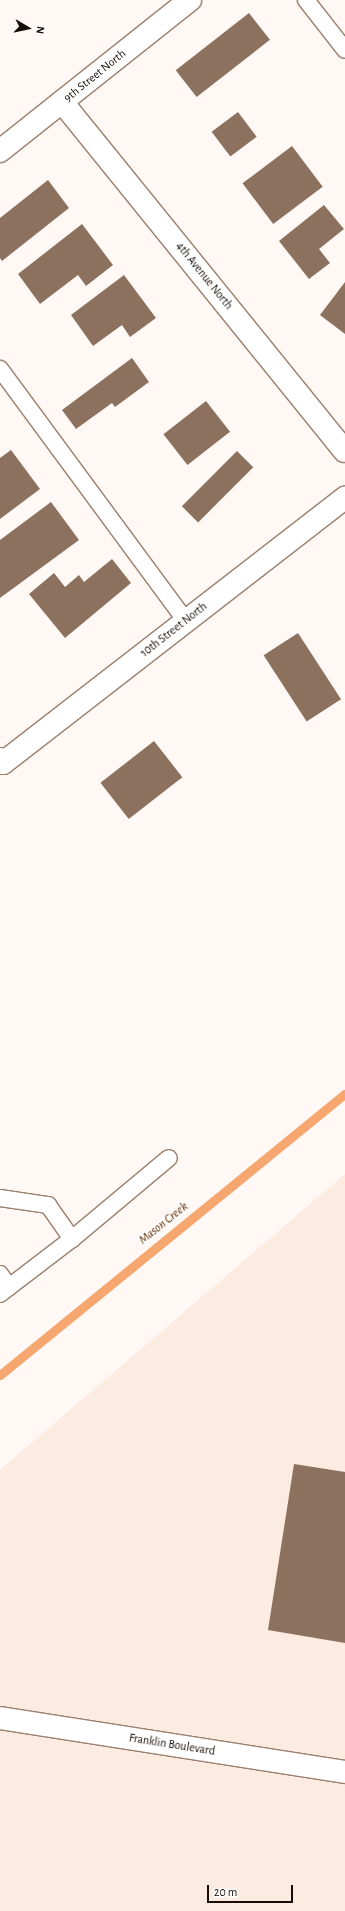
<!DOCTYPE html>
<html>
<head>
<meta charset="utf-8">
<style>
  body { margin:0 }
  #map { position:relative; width:345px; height:1911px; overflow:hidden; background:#fff8f4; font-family:"Alegreya Sans",sans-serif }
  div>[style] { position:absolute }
  .built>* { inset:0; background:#fbebe1 }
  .stream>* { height:9px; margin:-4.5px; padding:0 4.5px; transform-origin:4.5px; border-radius:4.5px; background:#f5a76f }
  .building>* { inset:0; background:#8c715e; transform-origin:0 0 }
  .roads { filter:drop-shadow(1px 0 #9b7f6c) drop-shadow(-1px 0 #9b7f6c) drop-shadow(0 1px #9b7f6c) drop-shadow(0 -1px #9b7f6c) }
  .service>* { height:16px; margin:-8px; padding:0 8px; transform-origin:8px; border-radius:8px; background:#fff }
  .minor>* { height:22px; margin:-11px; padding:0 11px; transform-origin:11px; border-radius:11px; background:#fff }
  .secondary>* { height:22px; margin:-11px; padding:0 11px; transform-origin:11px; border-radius:11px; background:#fff }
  span { translate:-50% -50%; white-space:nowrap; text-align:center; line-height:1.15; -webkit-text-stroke:3px #fff; paint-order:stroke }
  .street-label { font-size:12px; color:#170c06 }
  .water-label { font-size:13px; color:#5e2e00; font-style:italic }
  .north { position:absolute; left:8px; top:8px; width:40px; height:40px; -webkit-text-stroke:3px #fff; paint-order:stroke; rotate:99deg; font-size:11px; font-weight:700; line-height:16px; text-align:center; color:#170c06 }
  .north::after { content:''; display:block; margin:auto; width:14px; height:18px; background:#170c06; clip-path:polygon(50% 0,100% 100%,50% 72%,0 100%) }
  .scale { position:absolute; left:207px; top:1885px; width:86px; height:18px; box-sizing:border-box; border:2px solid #170c06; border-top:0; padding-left:5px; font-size:12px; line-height:14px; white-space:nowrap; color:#170c06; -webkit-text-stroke:3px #fff; paint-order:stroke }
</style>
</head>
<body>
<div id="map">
  <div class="built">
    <div style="clip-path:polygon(345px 1174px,345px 1911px,0 1911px,0 1470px)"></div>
  </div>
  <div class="stream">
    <div style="left:0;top:1375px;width:445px;rotate:-39.2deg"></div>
  </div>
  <div class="building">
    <div style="left:249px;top:13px;width:34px;height:93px;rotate:52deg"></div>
    <div style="left:238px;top:112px;width:31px;height:33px;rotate:53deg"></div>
    <div style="left:292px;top:146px;width:51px;height:62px;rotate:53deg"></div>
    <div style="clip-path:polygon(48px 180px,69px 208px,2px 261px,0 258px,0 218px)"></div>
    <div style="clip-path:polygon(324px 205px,344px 229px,319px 249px,330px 263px,309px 279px,279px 241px)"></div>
    <div style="clip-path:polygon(82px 224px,113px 265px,86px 286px,78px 275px,40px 304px,18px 274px)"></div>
    <div style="clip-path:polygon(124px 275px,156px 318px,130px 337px,122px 325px,93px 346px,71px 315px)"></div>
    <div style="clip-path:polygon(345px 282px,345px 334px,320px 315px)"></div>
    <div style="clip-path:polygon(132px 358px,149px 382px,115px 407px,112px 403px,76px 429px,62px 410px)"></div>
    <div style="left:206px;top:401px;width:39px;height:54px;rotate:52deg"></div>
    <div style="clip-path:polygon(11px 450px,40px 489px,0 519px,0 458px)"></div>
    <div style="left:237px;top:451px;width:23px;height:78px;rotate:45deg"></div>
    <div style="clip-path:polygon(51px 502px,79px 540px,0 598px,0 540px)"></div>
    <div style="clip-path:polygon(112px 559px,131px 583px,65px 638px,29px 594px,54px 573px,65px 587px,79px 575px,84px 582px)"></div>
    <div style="left:298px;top:633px;width:79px;height:41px;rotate:57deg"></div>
    <div style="left:154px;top:741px;width:46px;height:68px;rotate:52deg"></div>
    <div style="clip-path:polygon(294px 1464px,345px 1472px,345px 1643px,268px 1630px)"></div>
  </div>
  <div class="roads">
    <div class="service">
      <div style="left:306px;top:0;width:63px;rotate:52deg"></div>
      <div style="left:0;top:369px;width:313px;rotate:53.6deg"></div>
      <div style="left:0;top:1198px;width:49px;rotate:8.3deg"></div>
      <div style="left:48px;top:1205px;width:42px;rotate:54.8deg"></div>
      <div style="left:0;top:1274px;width:16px;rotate:55deg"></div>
      <div style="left:0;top:1294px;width:91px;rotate:-37.4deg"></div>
      <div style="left:72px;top:1239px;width:126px;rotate:-39.9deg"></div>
    </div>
    <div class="minor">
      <div style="left:62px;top:102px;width:449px;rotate:51deg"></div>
      <div style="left:0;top:151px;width:243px;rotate:-38.5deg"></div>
      <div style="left:0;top:759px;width:5px;rotate:53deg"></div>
      <div style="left:3px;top:763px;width:433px;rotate:-37.8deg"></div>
    </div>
    <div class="secondary">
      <div style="left:0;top:1718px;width:349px;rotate:8.9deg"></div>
    </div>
  </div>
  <div class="street-label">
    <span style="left:95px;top:76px;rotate:-39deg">9th Street North</span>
    <span style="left:204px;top:276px;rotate:51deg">4th Avenue North</span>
    <span style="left:174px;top:630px;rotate:-38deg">10th Street North</span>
    <span style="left:172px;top:1745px;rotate:9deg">Franklin Boulevard</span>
  </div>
  <div class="water-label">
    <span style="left:164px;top:1224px;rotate:-39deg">Mason Creek</span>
  </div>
  <div class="north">N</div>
  <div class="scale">20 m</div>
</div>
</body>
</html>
